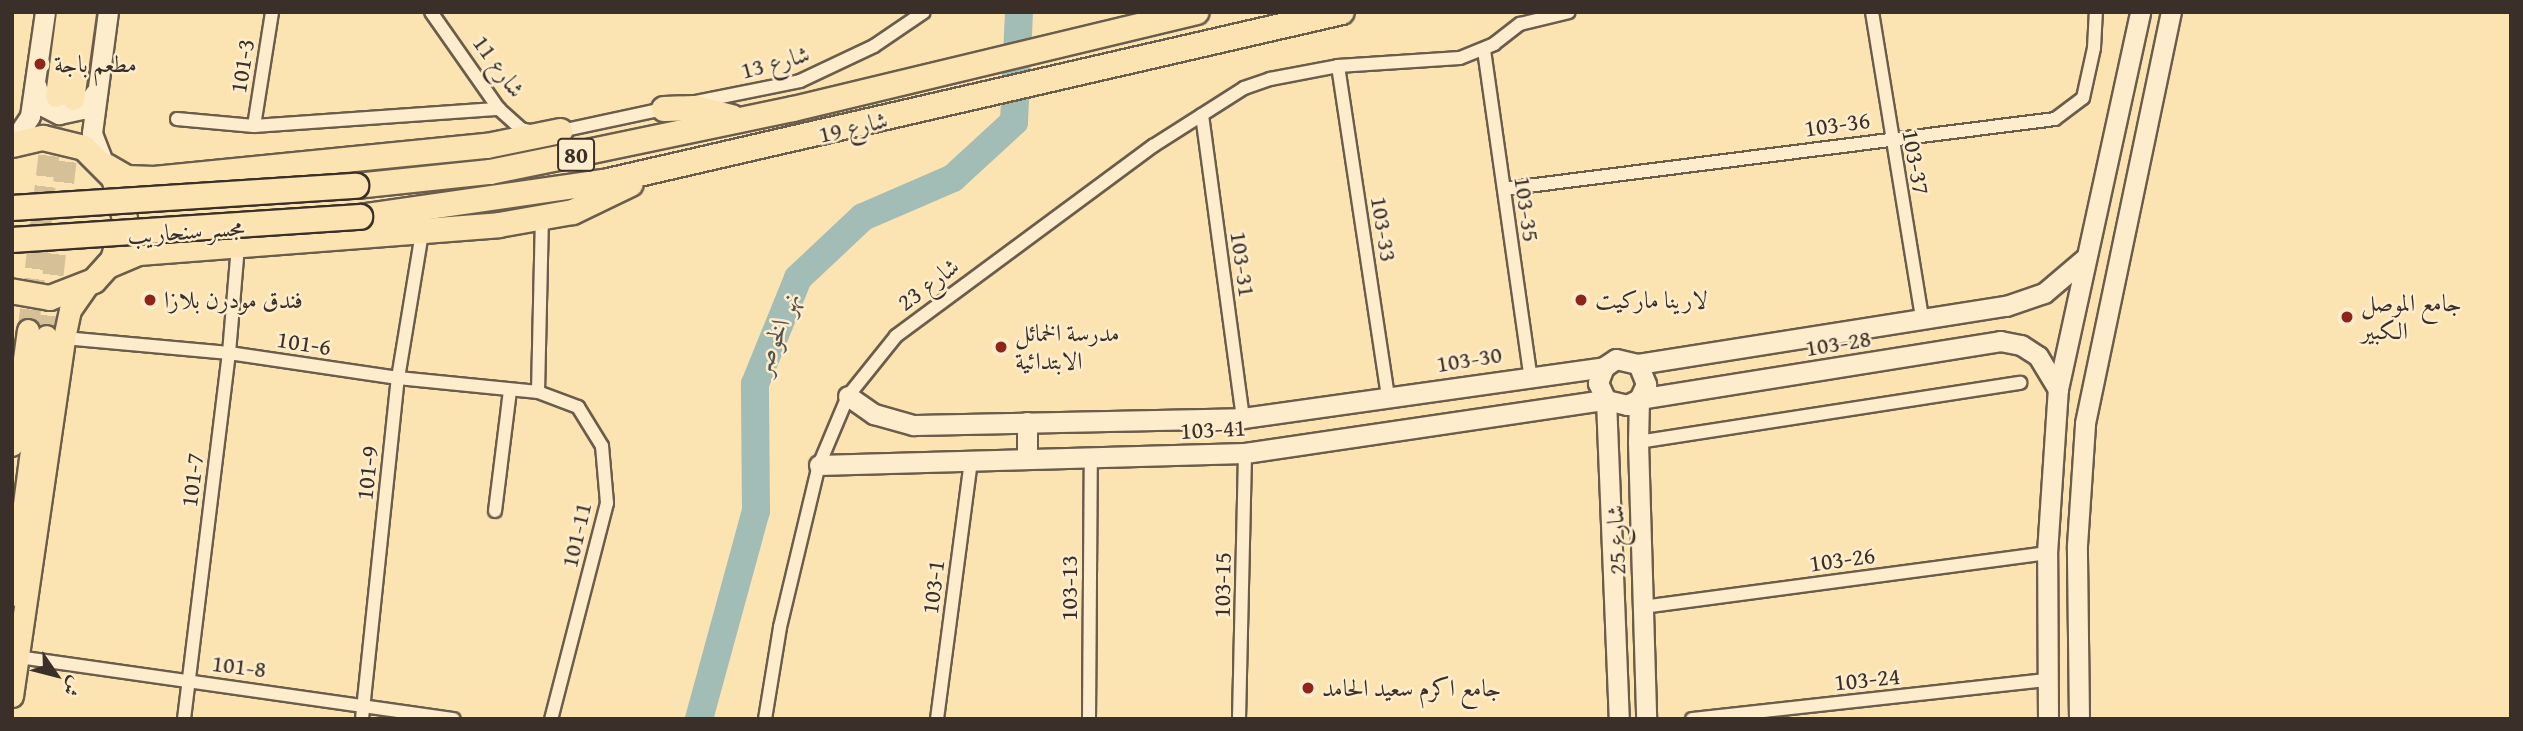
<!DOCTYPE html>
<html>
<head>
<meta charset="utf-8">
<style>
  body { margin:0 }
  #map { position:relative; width:2523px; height:731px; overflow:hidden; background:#fce4b2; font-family:"Gentium Book Plus",Amiri,serif }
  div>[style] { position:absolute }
  .river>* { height:28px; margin:-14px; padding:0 14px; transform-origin:14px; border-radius:14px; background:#a2bcb6 }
  .primary-tunnel>* { height:21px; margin-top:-10.5px; transform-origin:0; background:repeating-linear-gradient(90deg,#d5c097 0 21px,transparent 0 31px) }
  .roads { filter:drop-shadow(2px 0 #6b5d4b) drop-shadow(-2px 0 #6b5d4b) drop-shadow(0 2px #6b5d4b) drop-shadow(0 -2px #6b5d4b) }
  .street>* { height:12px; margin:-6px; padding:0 6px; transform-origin:6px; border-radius:6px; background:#fdedcd }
  .secondary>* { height:19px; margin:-9.5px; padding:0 9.5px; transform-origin:9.5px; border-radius:9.5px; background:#fdedcd }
  .primary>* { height:21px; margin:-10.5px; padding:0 10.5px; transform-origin:10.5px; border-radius:10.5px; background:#fce4b2 }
  .highway>* { height:24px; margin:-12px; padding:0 12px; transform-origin:12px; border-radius:12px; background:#fce4b2 }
  .bridges { filter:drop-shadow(2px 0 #3b3029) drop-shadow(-2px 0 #3b3029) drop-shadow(0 2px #3b3029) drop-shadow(0 -2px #3b3029) }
  .highway-bridge>* { height:24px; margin:-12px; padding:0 12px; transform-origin:12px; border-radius:12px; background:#fce4b2 }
  .dots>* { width:19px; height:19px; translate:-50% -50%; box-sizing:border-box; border:4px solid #fdedcd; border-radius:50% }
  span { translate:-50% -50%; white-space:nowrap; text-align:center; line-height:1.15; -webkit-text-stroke:5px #fdedcd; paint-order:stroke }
  .shield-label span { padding:2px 5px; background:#fdedcd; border:2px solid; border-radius:5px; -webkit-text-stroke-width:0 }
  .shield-label { font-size:23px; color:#3b3029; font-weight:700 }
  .street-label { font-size:24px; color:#3b3029 }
  .poi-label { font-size:24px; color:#3b3029 }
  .left { translate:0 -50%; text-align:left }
  .water-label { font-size:26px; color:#55534c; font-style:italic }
  .frame { position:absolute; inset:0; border:14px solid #3b3029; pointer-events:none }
  .north { position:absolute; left:21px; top:640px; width:70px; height:70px; -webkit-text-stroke:5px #fdedcd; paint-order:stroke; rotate:125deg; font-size:19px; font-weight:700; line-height:28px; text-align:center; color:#3b3029 }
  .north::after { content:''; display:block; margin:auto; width:24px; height:32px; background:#3b3029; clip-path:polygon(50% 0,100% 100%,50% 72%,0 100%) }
</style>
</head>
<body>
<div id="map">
  <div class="river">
    <div style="left:699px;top:719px;width:216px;rotate:-74.7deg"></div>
    <div style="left:756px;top:511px;width:127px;rotate:-90.5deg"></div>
    <div style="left:755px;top:384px;width:114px;rotate:-67.9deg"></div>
    <div style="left:798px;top:278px;width:89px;rotate:-43.2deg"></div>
    <div style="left:863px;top:217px;width:98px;rotate:-23.4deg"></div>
    <div style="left:953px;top:178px;width:83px;rotate:-42.6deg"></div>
    <div style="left:1014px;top:122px;width:110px;rotate:-87.4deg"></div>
  </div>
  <div class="primary-tunnel">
    <div style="left:28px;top:330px;width:236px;rotate:-83.2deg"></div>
    <div style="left:46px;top:336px;width:239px;rotate:-83.5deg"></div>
  </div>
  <div class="roads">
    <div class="street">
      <div style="left:431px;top:12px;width:118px;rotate:55deg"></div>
      <div style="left:499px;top:109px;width:30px;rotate:42deg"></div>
      <div style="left:521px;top:129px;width:13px;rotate:13deg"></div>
      <div style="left:1872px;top:12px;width:310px;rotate:80.7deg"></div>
      <div style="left:1484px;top:50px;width:327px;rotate:81.9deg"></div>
      <div style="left:1338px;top:66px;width:335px;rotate:81.4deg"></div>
      <div style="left:696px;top:102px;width:106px;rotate:-11.4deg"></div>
      <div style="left:800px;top:81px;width:82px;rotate:-25.3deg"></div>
      <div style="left:874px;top:46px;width:60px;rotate:-34.2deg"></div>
      <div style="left:1202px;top:115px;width:306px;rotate:82.3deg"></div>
      <div style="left:177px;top:119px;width:77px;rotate:5.2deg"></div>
      <div style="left:254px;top:126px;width:246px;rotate:-4deg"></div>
      <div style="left:254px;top:126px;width:115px;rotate:-81deg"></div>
      <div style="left:556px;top:132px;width:115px;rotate:-12.1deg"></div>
      <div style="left:1504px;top:189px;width:555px;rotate:-7.24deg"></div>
      <div style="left:2055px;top:119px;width:35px;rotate:-37deg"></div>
      <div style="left:2083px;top:98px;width:51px;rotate:-77.6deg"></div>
      <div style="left:2094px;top:48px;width:36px;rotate:-87deg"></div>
      <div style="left:64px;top:338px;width:166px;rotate:5.2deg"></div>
      <div style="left:229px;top:353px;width:171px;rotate:8.4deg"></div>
      <div style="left:398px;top:378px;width:141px;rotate:5.7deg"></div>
      <div style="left:538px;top:392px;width:43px;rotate:20.6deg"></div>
      <div style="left:578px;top:407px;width:46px;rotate:58.4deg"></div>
      <div style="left:602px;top:446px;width:57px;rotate:85deg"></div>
      <div style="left:607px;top:503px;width:223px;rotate:104.5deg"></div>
      <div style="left:538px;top:392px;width:175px;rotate:-88.7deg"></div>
      <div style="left:1638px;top:442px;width:387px;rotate:-8.8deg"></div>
      <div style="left:495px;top:511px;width:122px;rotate:-82.9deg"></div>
      <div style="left:1643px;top:607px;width:408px;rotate:-7.6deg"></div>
      <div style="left:18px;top:657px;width:440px;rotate:8.1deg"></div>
      <div style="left:184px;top:719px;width:369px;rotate:-83deg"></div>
      <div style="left:229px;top:353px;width:107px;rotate:-85.2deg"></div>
      <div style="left:362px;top:719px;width:343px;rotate:-84deg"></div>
      <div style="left:398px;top:378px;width:147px;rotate:-80.6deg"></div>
      <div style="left:765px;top:719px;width:93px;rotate:-80.7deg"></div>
      <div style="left:780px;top:627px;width:167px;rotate:-76.5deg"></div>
      <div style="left:819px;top:465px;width:75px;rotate:-67.2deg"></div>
      <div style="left:848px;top:396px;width:77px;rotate:-51.3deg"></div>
      <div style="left:896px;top:336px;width:320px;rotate:-36.5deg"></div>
      <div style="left:1153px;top:146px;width:108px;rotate:-32.5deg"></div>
      <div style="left:1244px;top:88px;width:28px;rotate:-19deg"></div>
      <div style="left:1270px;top:79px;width:69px;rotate:-10.8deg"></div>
      <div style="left:1338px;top:66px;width:122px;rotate:-3.8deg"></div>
      <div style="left:1460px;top:58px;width:37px;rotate:-22deg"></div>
      <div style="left:1494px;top:44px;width:33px;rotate:-38deg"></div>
      <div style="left:1520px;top:24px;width:50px;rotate:-13.8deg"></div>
      <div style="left:937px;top:719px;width:260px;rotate:-82.5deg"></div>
      <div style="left:1089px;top:719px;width:261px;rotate:-89.6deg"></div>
      <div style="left:1239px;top:719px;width:266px;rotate:-88.7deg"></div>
      <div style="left:1692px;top:719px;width:357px;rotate:-6.3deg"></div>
    </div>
    <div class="secondary">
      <div style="left:36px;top:85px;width:22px;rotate:72deg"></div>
      <div style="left:43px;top:106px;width:18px;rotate:27deg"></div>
      <div style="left:59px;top:114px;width:25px;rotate:-12deg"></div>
      <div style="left:83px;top:109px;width:20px;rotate:-53deg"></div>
      <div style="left:12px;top:143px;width:32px;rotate:-56deg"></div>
      <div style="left:30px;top:116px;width:105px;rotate:-81.8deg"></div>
      <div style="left:103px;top:162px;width:31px;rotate:-111deg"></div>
      <div style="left:92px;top:133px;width:122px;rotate:-82.5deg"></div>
      <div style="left:1638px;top:364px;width:22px;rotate:68deg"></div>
      <div style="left:1646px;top:384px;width:17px;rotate:115deg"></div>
      <div style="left:1639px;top:399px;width:43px;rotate:91.3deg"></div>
      <div style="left:1638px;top:442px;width:277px;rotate:88.3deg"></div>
      <div style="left:1604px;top:367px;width:17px;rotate:111deg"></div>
      <div style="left:1598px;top:383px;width:19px;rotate:65deg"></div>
      <div style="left:1606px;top:400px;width:319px;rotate:87.7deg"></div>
      <div style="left:848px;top:396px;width:32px;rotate:35deg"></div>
      <div style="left:874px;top:414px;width:41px;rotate:15.8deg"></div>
      <div style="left:913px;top:425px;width:330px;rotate:-1.2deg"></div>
      <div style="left:1243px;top:418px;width:365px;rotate:-8deg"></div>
      <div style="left:1604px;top:367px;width:14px;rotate:-34deg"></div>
      <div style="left:1616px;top:359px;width:23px;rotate:13deg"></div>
      <div style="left:1638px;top:364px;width:373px;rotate:-9deg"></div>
      <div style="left:2006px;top:306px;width:40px;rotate:-18.9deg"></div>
      <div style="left:2044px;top:293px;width:52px;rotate:-40.4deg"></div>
      <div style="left:1027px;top:459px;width:37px;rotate:-90deg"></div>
      <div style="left:819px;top:465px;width:426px;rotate:-1.6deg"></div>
      <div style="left:1245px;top:453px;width:365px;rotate:-8.4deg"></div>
      <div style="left:1606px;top:400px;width:22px;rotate:13deg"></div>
      <div style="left:1627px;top:405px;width:13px;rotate:-27deg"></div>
      <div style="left:1639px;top:399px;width:366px;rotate:-9.1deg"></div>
      <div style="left:2000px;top:341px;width:21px;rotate:11deg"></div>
      <div style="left:2021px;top:345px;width:20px;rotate:33deg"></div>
      <div style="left:2038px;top:356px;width:39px;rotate:59deg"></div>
      <div style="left:2048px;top:719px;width:166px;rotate:-90.3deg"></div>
      <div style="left:2047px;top:553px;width:164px;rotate:-86.2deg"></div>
      <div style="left:2058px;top:389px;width:386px;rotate:-77.7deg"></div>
      <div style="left:2079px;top:719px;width:174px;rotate:-90.7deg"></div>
      <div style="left:2077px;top:545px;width:122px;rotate:-86.2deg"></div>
      <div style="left:2085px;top:423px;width:420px;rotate:-78.2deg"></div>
    </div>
    <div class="primary">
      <div style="left:56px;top:96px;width:85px;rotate:-82.5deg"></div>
      <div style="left:73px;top:99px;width:88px;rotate:-82.1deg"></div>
      <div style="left:12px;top:445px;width:116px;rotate:-82.1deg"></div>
      <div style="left:12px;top:595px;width:261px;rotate:-82.5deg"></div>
      <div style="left:12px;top:696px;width:362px;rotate:-81.7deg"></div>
      <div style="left:64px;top:338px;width:29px;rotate:-78deg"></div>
      <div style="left:70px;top:310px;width:32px;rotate:-55deg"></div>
    </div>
    <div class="highway">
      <div style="left:664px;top:109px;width:31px;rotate:-2deg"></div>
      <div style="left:695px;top:108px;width:38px;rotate:14deg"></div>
      <div style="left:12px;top:145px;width:32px;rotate:-13deg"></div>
      <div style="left:43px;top:138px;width:42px;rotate:13.7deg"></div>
      <div style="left:84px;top:148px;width:42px;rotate:45deg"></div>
      <div style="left:114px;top:178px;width:42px;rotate:75deg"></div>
      <div style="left:125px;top:219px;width:43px;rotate:106.3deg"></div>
      <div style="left:113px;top:260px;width:28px;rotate:132deg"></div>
      <div style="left:94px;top:281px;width:47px;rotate:158.9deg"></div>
      <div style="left:50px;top:298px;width:39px;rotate:-170deg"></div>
      <div style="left:106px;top:166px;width:24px;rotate:30deg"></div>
      <div style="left:127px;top:178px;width:27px;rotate:2deg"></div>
      <div style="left:154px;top:179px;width:335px;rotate:-5.7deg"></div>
      <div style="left:487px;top:146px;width:75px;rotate:-11.6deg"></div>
      <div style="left:356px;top:186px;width:135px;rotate:-6deg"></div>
      <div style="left:490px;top:172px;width:75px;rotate:-11.6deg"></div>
      <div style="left:563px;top:157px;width:235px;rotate:-11.8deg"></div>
      <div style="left:793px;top:109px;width:415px;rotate:-13.5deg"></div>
      <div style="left:360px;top:217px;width:246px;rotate:-8.2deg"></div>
      <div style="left:604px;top:182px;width:757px;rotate:-12.97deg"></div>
      <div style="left:108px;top:266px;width:34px;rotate:-23deg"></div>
      <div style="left:139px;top:253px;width:361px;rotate:-4.4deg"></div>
      <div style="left:499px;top:225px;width:75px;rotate:-10deg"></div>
      <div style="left:573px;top:212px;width:64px;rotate:-25.8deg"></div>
    </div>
  </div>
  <div class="bridges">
    <div class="highway-bridge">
      <div style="left:12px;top:208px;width:345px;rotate:-3.7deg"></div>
      <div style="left:12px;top:240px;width:349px;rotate:-3.8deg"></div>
    </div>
  </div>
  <div class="dots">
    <div style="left:40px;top:64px;background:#8f2418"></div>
    <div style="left:150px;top:300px;background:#8f2418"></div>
    <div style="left:1581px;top:300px;background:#8f2418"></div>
    <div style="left:2347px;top:317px;background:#8f2418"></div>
    <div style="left:1001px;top:347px;background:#8f2418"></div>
    <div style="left:1308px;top:688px;background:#8f2418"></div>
  </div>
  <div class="shield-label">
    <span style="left:576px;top:155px">80</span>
  </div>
  <div class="street-label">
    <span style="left:775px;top:62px;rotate:-15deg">شارع 13</span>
    <span style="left:242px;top:66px;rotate:-81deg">101-3</span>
    <span style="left:499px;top:66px;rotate:54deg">شارع 11</span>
    <span style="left:1837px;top:124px;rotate:-8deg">103-36</span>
    <span style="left:853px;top:127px;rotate:-13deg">شارع 19</span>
    <span style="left:1916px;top:162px;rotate:80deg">103-37</span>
    <span style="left:1527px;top:209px;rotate:82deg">103-35</span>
    <span style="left:1384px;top:229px;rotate:81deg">103-33</span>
    <span style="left:186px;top:231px;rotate:-4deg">مجسر سنحاريب</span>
    <span style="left:1243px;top:264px;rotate:82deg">103-31</span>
    <span style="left:928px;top:284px;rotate:-37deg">شارع 23</span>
    <span style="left:304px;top:343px;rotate:9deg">101-6</span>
    <span style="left:1838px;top:343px;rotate:-9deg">103-28</span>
    <span style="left:1469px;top:359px;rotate:-9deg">103-30</span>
    <span style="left:1213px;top:429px;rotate:-3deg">103-41</span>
    <span style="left:367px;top:473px;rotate:-84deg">101-9</span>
    <span style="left:192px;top:480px;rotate:-83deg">101-7</span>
    <span style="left:576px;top:535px;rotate:-77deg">101-11</span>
    <span style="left:1616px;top:540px;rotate:-92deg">شارع 25</span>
    <span style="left:1842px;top:559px;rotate:-8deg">103-26</span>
    <span style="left:1222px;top:585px;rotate:-89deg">103-15</span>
    <span style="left:933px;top:587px;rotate:-83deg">103-1</span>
    <span style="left:1069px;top:588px;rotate:-90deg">103-13</span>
    <span style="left:239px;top:666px;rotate:7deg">101-8</span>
    <span style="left:1867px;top:679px;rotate:-6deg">103-24</span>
  </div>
  <div class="poi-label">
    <span class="left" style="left:54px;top:64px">مطعم باجة</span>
    <span class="left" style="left:164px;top:300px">فندق مودرن بلازا</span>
    <span class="left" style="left:1595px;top:300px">لارينا ماركيت</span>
    <span class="left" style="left:2361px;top:317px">جامع الموصل<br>الكبير</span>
    <span class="left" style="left:1015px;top:347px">مدرسة الخمائل<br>الابتدائية</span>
    <span class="left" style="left:1322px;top:688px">جامع اكرم سعيد الحامد</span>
  </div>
  <div class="water-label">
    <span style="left:776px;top:333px;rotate:-68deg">نهر الخوصر</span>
  </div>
  <div class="frame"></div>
  <div class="north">ش</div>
</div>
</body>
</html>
